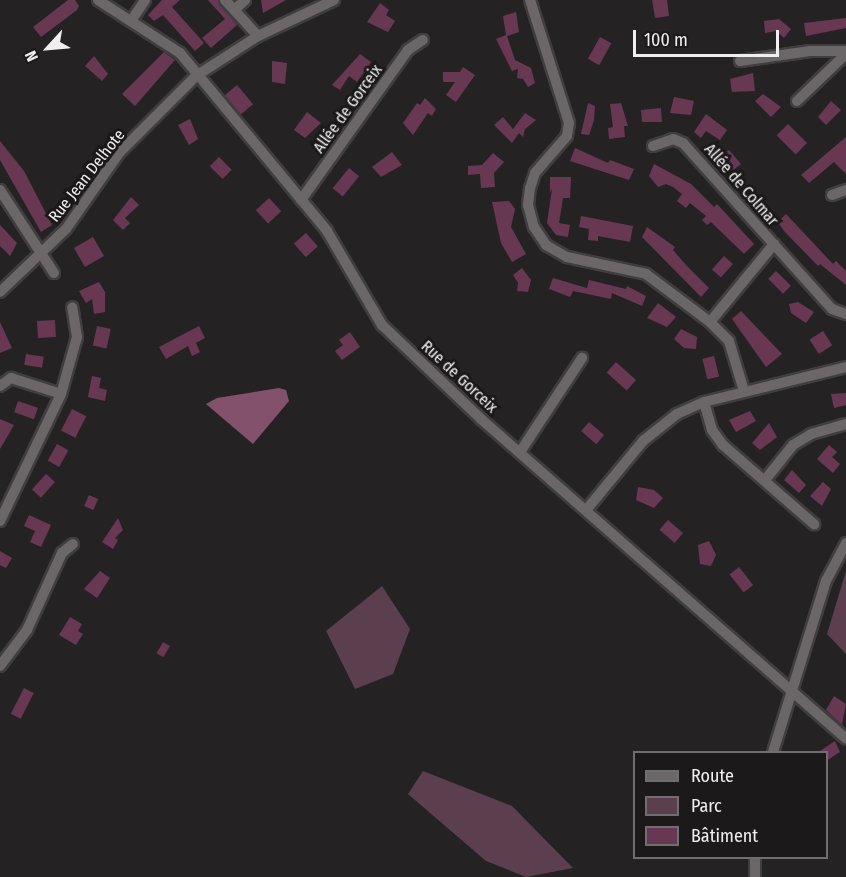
<!DOCTYPE html>
<html>
<head>
<meta charset="utf-8">
<style>
  body { margin:0 }
  #map { position:relative; width:846px; height:877px; overflow:hidden; background:#252224; font-family:"Fira Sans Condensed",sans-serif }
  div>[style] { position:absolute }
  .green>* { inset:0; background:#5c3f4e }
  .water>* { inset:0; background:#83516c }
  .building>* { inset:0; background:#683852; transform-origin:0 0 }
  .roads { filter:drop-shadow(2px 0 #403e3f) drop-shadow(-2px 0 #403e3f) drop-shadow(0 2px #403e3f) drop-shadow(0 -2px #403e3f) }
  .street>* { height:10px; margin:-5px; padding:0 5px; transform-origin:5px; border-radius:5px; background:#6b6769 }
  span { translate:-50% -50%; white-space:nowrap; text-align:center; line-height:1.15; -webkit-text-stroke:6px #1c191a; paint-order:stroke }
  .street-label { font-size:16px; color:#f0eeef }
  .legend { position:absolute; left:633px; top:751px; width:195px; height:108px; box-sizing:border-box; background:#1c191a; border:2px solid #716e6f; margin:0; padding:8px 10px; list-style:none; font-size:18px; color:#f0eeef }
  .legend li { display:flex; align-items:center; gap:12px; height:30px }
  .legend b { width:30px; border:2px solid #716e6f }
  .north { position:absolute; left:18px; top:18px; width:60px; height:60px; -webkit-text-stroke:4px #1c191a; paint-order:stroke; rotate:244deg; font-size:16px; font-weight:700; line-height:24px; text-align:center; color:#f0eeef }
  .north::after { content:''; display:block; margin:auto; width:21px; height:27px; background:#f0eeef; clip-path:polygon(50% 0,100% 100%,50% 72%,0 100%) }
  .scale { position:absolute; left:633px; top:30px; width:146px; height:27px; box-sizing:border-box; border:3px solid #f0eeef; border-top:0; padding-left:8px; font-size:18px; line-height:21px; white-space:nowrap; color:#f0eeef; -webkit-text-stroke:4px #1c191a; paint-order:stroke }
</style>
</head>
<body>
<div id="map">
  <div class="green">
    <div style="clip-path:polygon(846px 571px,846px 654px,827px 634px)"></div>
    <div style="clip-path:polygon(382px 586px,410px 629px,393px 674px,355px 689px,326px 631px)"></div>
    <div style="clip-path:polygon(423px 771px,512px 806px,573px 868px,526px 877px,486px 861px,408px 794px)"></div>
  </div>
  <div class="water">
    <div style="clip-path:polygon(279px 388px,286px 390px,289px 401px,253px 444px,206px 404px,217px 398px)"></div>
  </div>
  <div class="building">
    <div style="clip-path:polygon(68px 0,75px 0,79px 6px,77px 10px,41px 37px,33px 27px)"></div>
    <div style="clip-path:polygon(162px 0,180px 0,172px 7px,204px 43px,195px 51px,163px 15px,154px 21px,148px 15px)"></div>
    <div style="clip-path:polygon(208px 0,218px 0,237px 25px,211px 48px,202px 38px,225px 19px)"></div>
    <div style="clip-path:polygon(261px 0,286px 0,263px 13px)"></div>
    <div style="clip-path:polygon(652px 0,667px 0,669px 16px,655px 18px)"></div>
    <div style="clip-path:polygon(380px 3px,389px 10px,386px 15px,395px 21px,388px 32px,367px 22px)"></div>
    <div style="clip-path:polygon(516px 12px,519px 32px,507px 36px,515px 60px,531px 68px,535px 83px,528px 87px,523px 79px,517px 78px,518px 69px,512px 71px,496px 39px,506px 35px,503px 16px)"></div>
    <div style="clip-path:polygon(846px 18px,846px 28px,806px 36px,804px 23px)"></div>
    <div style="clip-path:polygon(779px 19px,791px 29px,784px 38px,776px 31px,765px 33px,764px 21px)"></div>
    <div style="left:600px;top:37px;width:13px;height:25px;rotate:29deg"></div>
    <div style="clip-path:polygon(164px 52px,175px 60px,135px 106px,122px 94px)"></div>
    <div style="clip-path:polygon(360px 54px,371px 62px,357px 82px,349px 76px,340px 90px,332px 85px)"></div>
    <div style="clip-path:polygon(94px 56px,108px 74px,102px 81px,85px 66px)"></div>
    <div style="clip-path:polygon(272px 61px,287px 63px,285px 84px,272px 82px)"></div>
    <div style="clip-path:polygon(463px 67px,475px 75px,456px 102px,446px 95px,455px 82px,443px 82px,443px 72px,460px 72px)"></div>
    <div style="clip-path:polygon(753px 73px,755px 91px,732px 92px,730px 79px)"></div>
    <div style="left:237px;top:85px;width:25px;height:16px;rotate:50deg"></div>
    <div style="clip-path:polygon(763px 94px,781px 107px,771px 117px,755px 101px)"></div>
    <div style="clip-path:polygon(674px 97px,694px 101px,691px 115px,670px 113px)"></div>
    <div style="clip-path:polygon(425px 98px,436px 109px,432px 116px,428px 113px,413px 135px,403px 123px,417px 103px,420px 105px)"></div>
    <div style="clip-path:polygon(831px 101px,841px 110px,826px 125px,818px 117px)"></div>
    <div style="clip-path:polygon(588px 103px,595px 106px,594px 120px,589px 135px,581px 134px)"></div>
    <div style="clip-path:polygon(621px 103px,628px 126px,624px 126px,625px 137px,609px 139px,608px 128px,613px 127px,610px 104px)"></div>
    <div style="clip-path:polygon(661px 108px,662px 122px,642px 122px,641px 110px)"></div>
    <div style="clip-path:polygon(307px 112px,321px 123px,305px 138px,294px 130px)"></div>
    <div style="clip-path:polygon(525px 113px,536px 120px,525px 129px,523px 137px,519px 133px,512px 143px,494px 125px,503px 117px,513px 129px)"></div>
    <div style="clip-path:polygon(706px 114px,727px 130px,720px 140px,706px 131px,701px 138px,694px 132px)"></div>
    <div style="clip-path:polygon(190px 119px,198px 139px,189px 145px,178px 125px)"></div>
    <div style="left:788px;top:124px;width:27px;height:16px;rotate:45deg"></div>
    <div style="clip-path:polygon(846px 137px,846px 174px,834px 162px,809px 183px,801px 175px)"></div>
    <div style="clip-path:polygon(0 141px,24px 171px,52px 225px,41px 232px,0 160px)"></div>
    <div style="clip-path:polygon(575px 148px,608px 163px,610px 160px,634px 169px,629px 180px,570px 161px)"></div>
    <div style="clip-path:polygon(729px 150px,741px 164px,732px 171px,718px 158px)"></div>
    <div style="clip-path:polygon(392px 152px,402px 165px,381px 177px,372px 167px)"></div>
    <div style="clip-path:polygon(493px 153px,504px 162px,494px 173px,495px 187px,481px 188px,480px 174px,468px 175px,468px 166px,482px 165px)"></div>
    <div style="left:219px;top:157px;width:18px;height:13px;rotate:45deg"></div>
    <div style="clip-path:polygon(654px 164px,691px 184px,714px 207px,717px 204px,754px 244px,744px 254px,711px 222px,707px 225px,702px 220px,706px 216px,690px 203px,686px 208px,677px 201px,682px 194px,673px 187px,666px 184px,658px 187px,649px 176px)"></div>
    <div style="left:349px;top:168px;width:13px;height:26px;rotate:39deg"></div>
    <div style="clip-path:polygon(550px 177px,571px 177px,570px 198px,563px 198px,559px 223px,570px 225px,568px 237px,556px 235px,547px 223px,552px 189px,550px 192px)"></div>
    <div style="clip-path:polygon(131px 197px,139px 205px,125px 218px,130px 223px,123px 230px,113px 220px)"></div>
    <div style="left:269px;top:198px;width:18px;height:18px;rotate:47deg"></div>
    <div style="clip-path:polygon(509px 201px,515px 209px,511px 227px,526px 254px,512px 262px,501px 243px,492px 202px)"></div>
    <div style="clip-path:polygon(786px 214px,833px 264px,836px 261px,846px 271px,846px 285px,820px 264px,818px 266px,784px 231px,778px 222px)"></div>
    <div style="clip-path:polygon(581px 216px,633px 226px,630px 242px,598px 236px,598px 241px,588px 240px,589px 229px,579px 227px)"></div>
    <div style="clip-path:polygon(0 225px,17px 243px,10px 256px,0 246px)"></div>
    <div style="clip-path:polygon(647px 227px,675px 247px,673px 250px,686px 265px,709px 288px,701px 297px,642px 237px)"></div>
    <div style="left:306px;top:233px;width:18px;height:16px;rotate:49deg"></div>
    <div style="left:93px;top:237px;width:22px;height:22px;rotate:60deg"></div>
    <div style="left:724px;top:256px;width:12px;height:18px;rotate:42deg"></div>
    <div style="clip-path:polygon(522px 268px,531px 280px,528px 292px,517px 291px,518px 283px,513px 275px)"></div>
    <div style="left:776px;top:271px;width:21px;height:11px;rotate:45deg"></div>
    <div style="clip-path:polygon(553px 278px,587px 288px,589px 280px,626px 289px,627px 286px,646px 296px,642px 306px,612px 293px,611px 299px,573px 291px,570px 297px,549px 289px)"></div>
    <div style="clip-path:polygon(99px 282px,105px 292px,105px 312px,94px 314px,92px 299px,86px 303px,79px 291px)"></div>
    <div style="clip-path:polygon(798px 302px,814px 312px,806px 323px,791px 313px,789px 304px)"></div>
    <div style="clip-path:polygon(658px 303px,676px 317px,667px 327px,647px 318px)"></div>
    <div style="clip-path:polygon(741px 311px,782px 354px,766px 367px,732px 319px)"></div>
    <div style="left:55px;top:320px;width:17px;height:18px;rotate:87deg"></div>
    <div style="clip-path:polygon(0 322px,12px 348px,0 353px)"></div>
    <div style="left:97px;top:326px;width:14px;height:20px;rotate:12deg"></div>
    <div style="clip-path:polygon(199px 326px,205px 338px,196px 343px,200px 352px,192px 356px,188px 346px,166px 359px,159px 347px)"></div>
    <div style="clip-path:polygon(681px 329px,697px 337px,696px 349px,684px 348px,674px 339px)"></div>
    <div style="left:823px;top:331px;width:17px;height:16px;rotate:57deg"></div>
    <div style="clip-path:polygon(350px 332px,360px 347px,342px 360px,335px 351px,343px 345px,339px 340px)"></div>
    <div style="left:26px;top:354px;width:18px;height:11px;rotate:9deg"></div>
    <div style="left:714px;top:356px;width:21px;height:12px;rotate:76deg"></div>
    <div style="left:616px;top:362px;width:27px;height:14px;rotate:42deg"></div>
    <div style="clip-path:polygon(92px 376px,101px 378px,99px 388px,107px 390px,105px 401px,88px 397px)"></div>
    <div style="clip-path:polygon(846px 393px,846px 405px,834px 408px,831px 394px)"></div>
    <div style="left:18px;top:401px;width:21px;height:12px;rotate:19deg"></div>
    <div style="left:72px;top:409px;width:16px;height:24px;rotate:27deg"></div>
    <div style="clip-path:polygon(750px 411px,756px 421px,736px 432px,729px 420px)"></div>
    <div style="clip-path:polygon(0 419px,14px 425px,0 449px)"></div>
    <div style="left:589px;top:422px;width:20px;height:12px;rotate:41deg"></div>
    <div style="clip-path:polygon(769px 423px,777px 437px,760px 450px,752px 443px)"></div>
    <div style="left:57px;top:444px;width:13px;height:19px;rotate:29deg"></div>
    <div style="clip-path:polygon(829px 445px,837px 452px,832px 457px,840px 464px,833px 473px,817px 459px)"></div>
    <div style="clip-path:polygon(792px 470px,806px 485px,799px 493px,784px 480px)"></div>
    <div style="left:46px;top:474px;width:12px;height:21px;rotate:42deg"></div>
    <div style="clip-path:polygon(823px 482px,831px 489px,822px 506px,810px 496px)"></div>
    <div style="clip-path:polygon(638px 487px,654px 490px,663px 498px,654px 508px,636px 500px)"></div>
    <div style="left:89px;top:495px;width:10px;height:12px;rotate:24deg"></div>
    <div style="clip-path:polygon(29px 515px,51px 525px,41px 547px,30px 542px,35px 531px,24px 526px)"></div>
    <div style="clip-path:polygon(118px 518px,123px 530px,115px 538px,118px 540px,113px 549px,102px 542px)"></div>
    <div style="left:668px;top:520px;width:20px;height:13px;rotate:41deg"></div>
    <div style="clip-path:polygon(709px 541px,716px 555px,711px 566px,700px 564px,698px 545px)"></div>
    <div style="clip-path:polygon(0 551px,12px 558px,6px 568px,0 565px)"></div>
    <div style="left:739px;top:567px;width:23px;height:12px;rotate:52deg"></div>
    <div style="clip-path:polygon(100px 571px,110px 578px,97px 598px,84px 589px)"></div>
    <div style="clip-path:polygon(70px 617px,82px 624px,78px 631px,83px 634px,76px 645px,59px 635px)"></div>
    <div style="left:163px;top:642px;width:8px;height:13px;rotate:30deg"></div>
    <div style="left:24px;top:688px;width:11px;height:29px;rotate:27deg"></div>
    <div style="clip-path:polygon(834px 696px,846px 704px,842px 725px,826px 710px)"></div>
    <div style="clip-path:polygon(835px 741px,840px 752px,826px 761px,826px 753px,817px 753px)"></div>
  </div>
  <div class="roads">
    <div class="street">
      <div style="left:98px;top:0;width:98px;rotate:32.9deg"></div>
      <div style="left:180px;top:53px;width:231px;rotate:50.4deg"></div>
      <div style="left:327px;top:231px;width:109px;rotate:59.7deg"></div>
      <div style="left:382px;top:325px;width:137px;rotate:43.5deg"></div>
      <div style="left:481px;top:419px;width:485px;rotate:41.2deg"></div>
      <div style="left:225px;top:0;width:49px;rotate:47.5deg"></div>
      <div style="left:530px;top:0;width:129px;rotate:72.4deg"></div>
      <div style="left:569px;top:123px;width:13px;rotate:99deg"></div>
      <div style="left:567px;top:136px;width:49px;rotate:130.9deg"></div>
      <div style="left:535px;top:173px;width:16px;rotate:108deg"></div>
      <div style="left:530px;top:188px;width:17px;rotate:97deg"></div>
      <div style="left:528px;top:205px;width:23px;rotate:75deg"></div>
      <div style="left:534px;top:227px;width:22px;rotate:56deg"></div>
      <div style="left:546px;top:245px;width:24px;rotate:30deg"></div>
      <div style="left:567px;top:257px;width:81px;rotate:12.1deg"></div>
      <div style="left:646px;top:274px;width:80px;rotate:36.9deg"></div>
      <div style="left:710px;top:322px;width:27px;rotate:45deg"></div>
      <div style="left:729px;top:341px;width:52px;rotate:73.3deg"></div>
      <div style="left:234px;top:10px;width:15px;rotate:-42deg"></div>
      <div style="left:131px;top:21px;width:25px;rotate:-56deg"></div>
      <div style="left:740px;top:61px;width:71px;rotate:-8.1deg"></div>
      <div style="left:810px;top:51px;width:36px"></div>
      <div style="left:797px;top:101px;width:68px;rotate:-43.8deg"></div>
      <div style="left:653px;top:146px;width:21px;rotate:-19deg"></div>
      <div style="left:673px;top:139px;width:11px;rotate:22deg"></div>
      <div style="left:683px;top:143px;width:223px;rotate:48.1deg"></div>
      <div style="left:832px;top:309px;width:15px;rotate:20deg"></div>
      <div style="left:0;top:190px;width:99px;rotate:57deg"></div>
      <div style="left:832px;top:195px;width:15px;rotate:-20deg"></div>
      <div style="left:301px;top:200px;width:184px;rotate:-54.5deg"></div>
      <div style="left:408px;top:50px;width:18px;rotate:-34deg"></div>
      <div style="left:0;top:292px;width:91px;rotate:-43.7deg"></div>
      <div style="left:66px;top:229px;width:94px;rotate:-55deg"></div>
      <div style="left:120px;top:152px;width:107px;rotate:-45deg"></div>
      <div style="left:196px;top:76px;width:74px;rotate:-32.8deg"></div>
      <div style="left:258px;top:36px;width:84px;rotate:-25.3deg"></div>
      <div style="left:710px;top:322px;width:101px;rotate:-50.6deg"></div>
      <div style="left:0;top:386px;width:14px;rotate:-36deg"></div>
      <div style="left:11px;top:378px;width:52px;rotate:17.7deg"></div>
      <div style="left:704px;top:402px;width:29px;rotate:74deg"></div>
      <div style="left:712px;top:430px;width:19px;rotate:54deg"></div>
      <div style="left:723px;top:445px;width:121px;rotate:41deg"></div>
      <div style="left:520px;top:452px;width:113px;rotate:-56.6deg"></div>
      <div style="left:765px;top:480px;width:45px;rotate:-51.3deg"></div>
      <div style="left:793px;top:445px;width:21px;rotate:-31deg"></div>
      <div style="left:811px;top:434px;width:36px;rotate:-16deg"></div>
      <div style="left:587px;top:509px;width:88px;rotate:-50.5deg"></div>
      <div style="left:643px;top:441px;width:43px;rotate:-38.5deg"></div>
      <div style="left:677px;top:414px;width:30px;rotate:-24deg"></div>
      <div style="left:704px;top:402px;width:146px;rotate:-13.8deg"></div>
      <div style="left:0;top:521px;width:141px;rotate:-64.3deg"></div>
      <div style="left:61px;top:394px;width:59px;rotate:-74.3deg"></div>
      <div style="left:77px;top:337px;width:30px;rotate:-99deg"></div>
      <div style="left:0;top:666px;width:45px;rotate:-53.1deg"></div>
      <div style="left:27px;top:630px;width:85px;rotate:-65.6deg"></div>
      <div style="left:62px;top:553px;width:14px;rotate:-39deg"></div>
      <div style="left:773px;top:752px;width:179px;rotate:-72.8deg"></div>
      <div style="left:826px;top:581px;width:43px;rotate:-62.2deg"></div>
      <div style="left:755px;top:858px;width:19px;rotate:90deg"></div>
    </div>
  </div>
  <div class="street-label">
    <span style="left:348px;top:109px;rotate:-54deg">Allée de Gorceix</span>
    <span style="left:87px;top:176px;rotate:-52deg">Rue Jean Delhote</span>
    <span style="left:741px;top:185px;rotate:49deg">Allée de Colmar</span>
    <span style="left:459px;top:377px;rotate:43deg">Rue de Gorceix</span>
  </div>
  <ul class="legend">
  <li><b style="height:8px;background:#6b6769"></b>Route</li>
  <li><b style="height:16px;background:#5c3f4e"></b>Parc</li>
  <li><b style="height:16px;background:#683852"></b>Bâtiment</li>
  </ul>
  <div class="north">N</div>
  <div class="scale">100 m</div>
</div>
</body>
</html>
